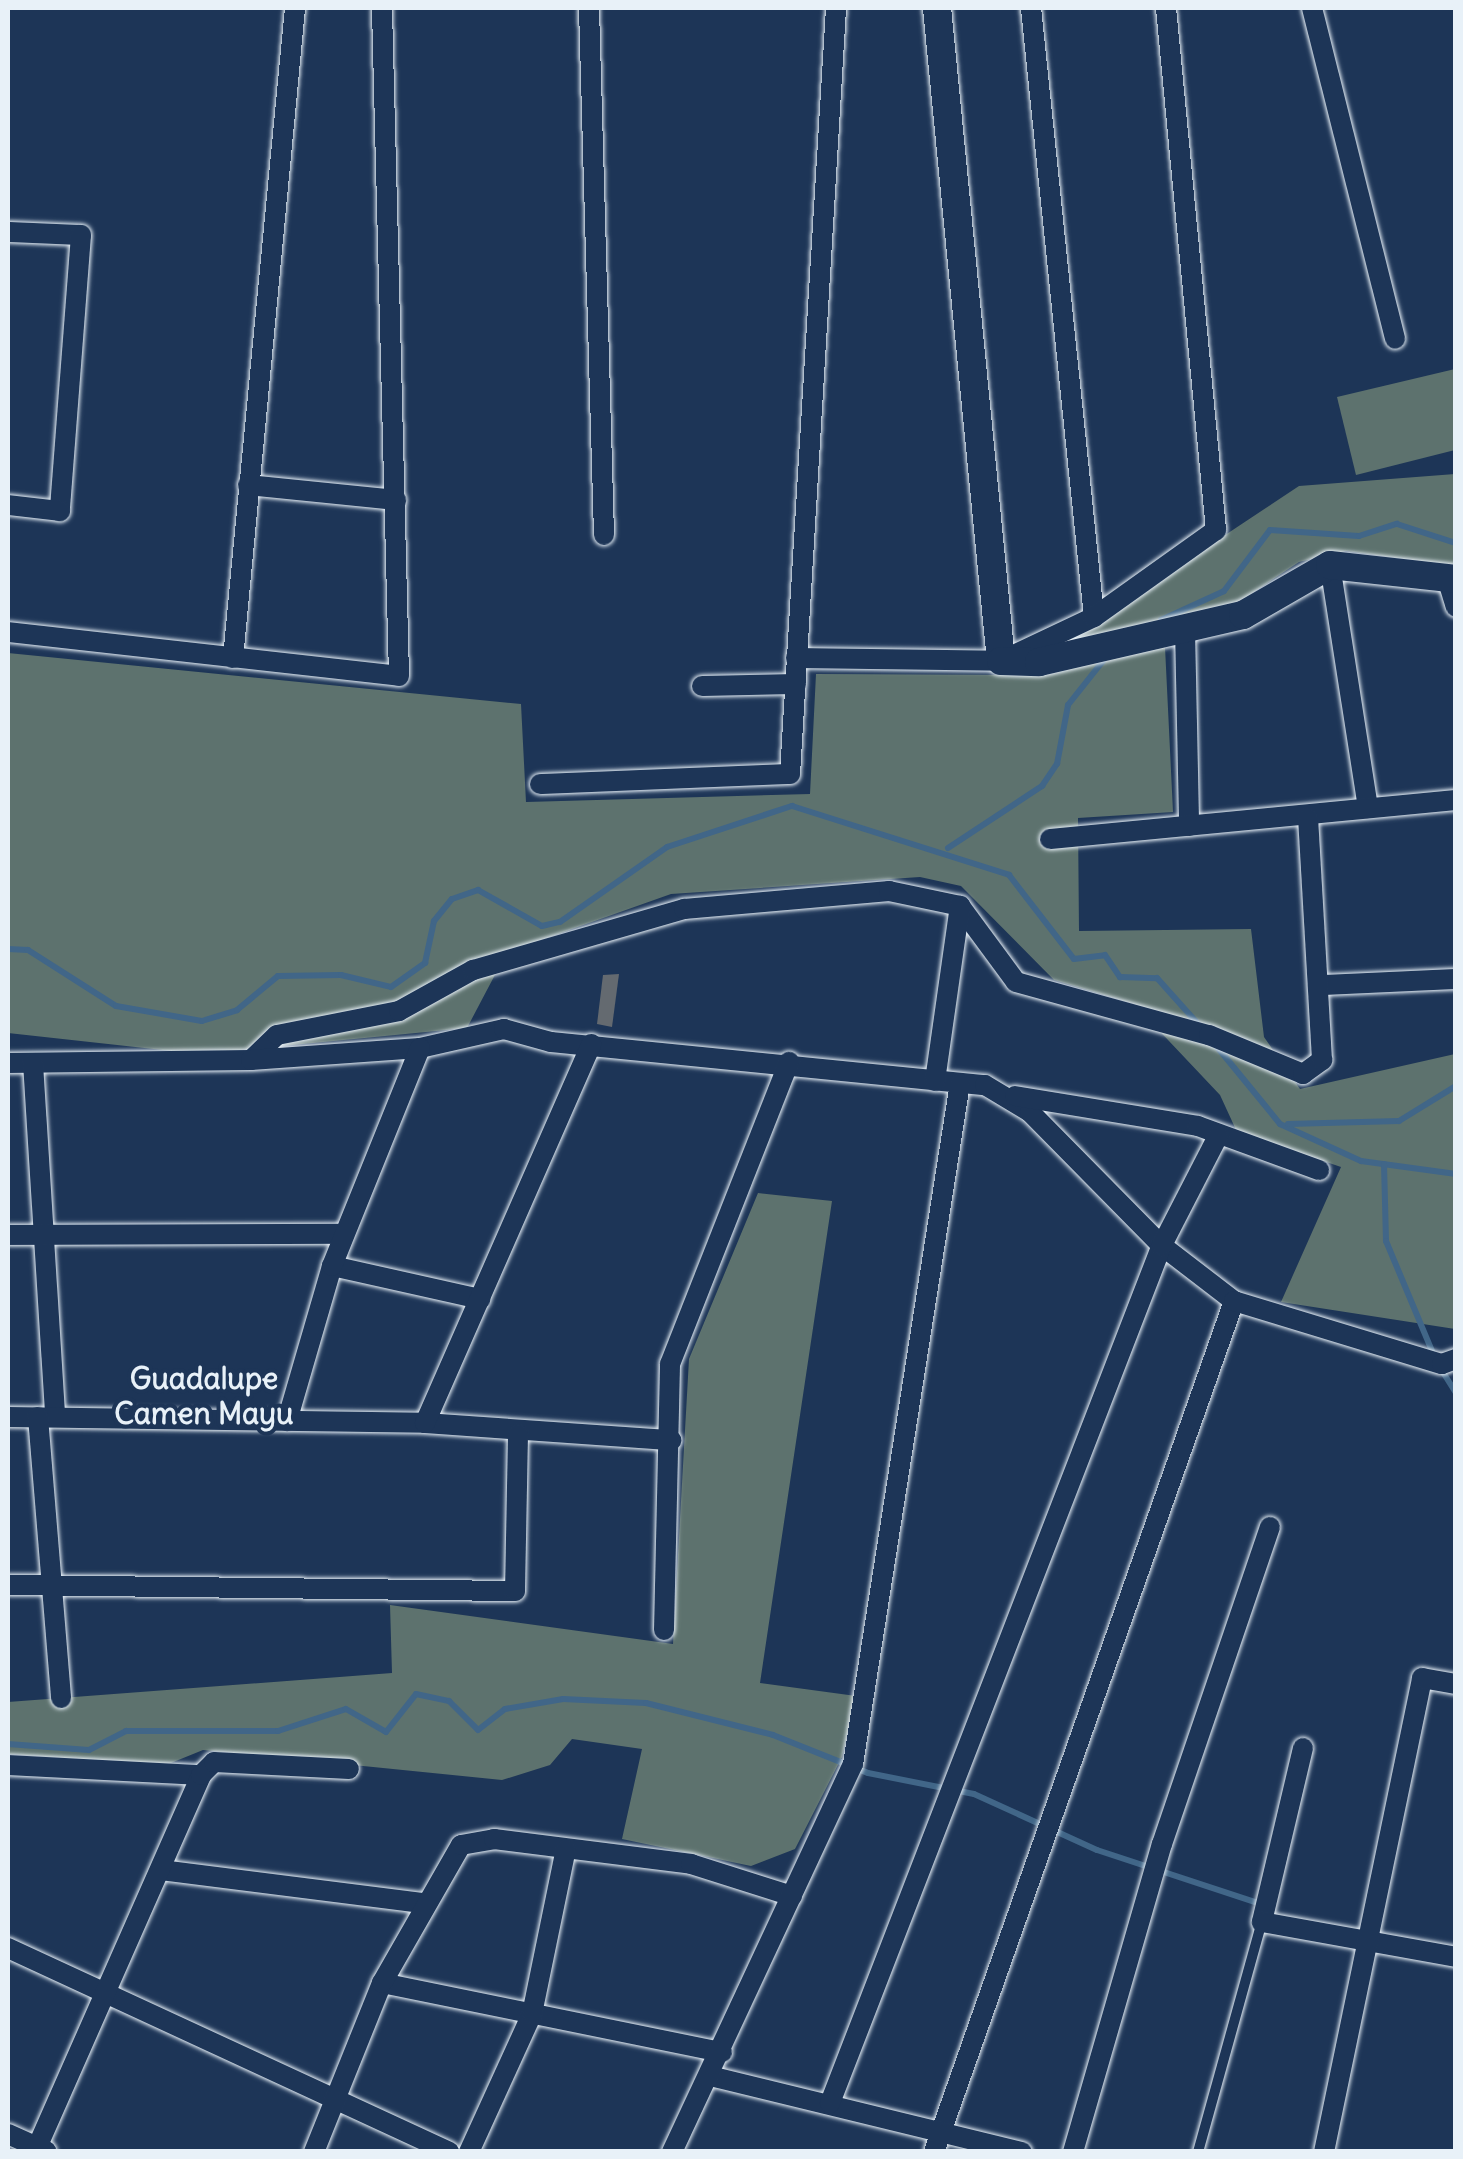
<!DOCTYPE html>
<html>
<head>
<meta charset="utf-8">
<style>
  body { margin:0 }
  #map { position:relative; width:1463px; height:2159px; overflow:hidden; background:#1d3557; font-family:Delius,sans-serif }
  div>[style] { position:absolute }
  .green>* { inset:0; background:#5d726e }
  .stream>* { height:6px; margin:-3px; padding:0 3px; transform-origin:3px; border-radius:3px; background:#416688 }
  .building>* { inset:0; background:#646a70 }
  .roads { filter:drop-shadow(0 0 2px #e8f1f8) drop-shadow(0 0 2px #e8f1f8) }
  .lane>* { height:10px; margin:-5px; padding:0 5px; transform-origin:5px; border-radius:5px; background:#1d3557 }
  .street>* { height:20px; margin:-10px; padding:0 10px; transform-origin:10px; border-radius:10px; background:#1d3557 }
  .secondary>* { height:28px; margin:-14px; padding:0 14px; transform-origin:14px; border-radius:14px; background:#1d3557 }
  span { translate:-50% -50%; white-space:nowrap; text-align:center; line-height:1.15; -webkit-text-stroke:8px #1d3557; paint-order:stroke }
  .neighbourhood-label { font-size:30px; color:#e8f1f8; font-weight:700 }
  .frame { position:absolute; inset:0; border:10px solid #e8f1f8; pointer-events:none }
</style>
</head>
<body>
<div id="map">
  <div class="green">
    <i style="clip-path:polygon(1455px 369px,1455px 450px,1356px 475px,1337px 397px)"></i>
    <i style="clip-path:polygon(1455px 474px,1455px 566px,1346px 551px,1299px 562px,1233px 606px,1058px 646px,1299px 486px)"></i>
    <i style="clip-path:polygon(1165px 647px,1173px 812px,1078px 818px,1079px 931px,1251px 929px,1264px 1037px,1300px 1089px,1455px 1054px,1455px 1329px,1281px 1302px,1341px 1167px,1237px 1132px,1220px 1095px,1134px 1004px,1054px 980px,961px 886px,920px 877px,671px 894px,507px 952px,467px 1028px,199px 1054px,8px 1033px,8px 653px,521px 704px,526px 802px,810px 794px,816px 674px,1039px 675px)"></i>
    <i style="clip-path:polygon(758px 1193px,832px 1201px,760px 1683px,856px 1696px,842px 1757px,795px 1849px,751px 1866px,622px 1839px,642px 1749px,572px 1739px,550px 1765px,502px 1780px,203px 1750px,166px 1765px,8px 1754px,8px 1702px,392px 1673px,390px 1605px,673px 1644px,689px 1359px)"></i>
  </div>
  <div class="stream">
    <i style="left:1161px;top:620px;width:69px;rotate:-24.7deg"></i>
    <i style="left:1224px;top:591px;width:76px;rotate:-53deg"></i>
    <i style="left:1270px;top:530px;width:89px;rotate:3.9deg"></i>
    <i style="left:1359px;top:536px;width:40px;rotate:-18deg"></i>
    <i style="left:1397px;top:524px;width:62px;rotate:17.9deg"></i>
    <i style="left:948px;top:848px;width:113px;rotate:-33.4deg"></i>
    <i style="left:1042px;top:786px;width:27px;rotate:-56deg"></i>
    <i style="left:1057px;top:764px;width:60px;rotate:-79.4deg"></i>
    <i style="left:1068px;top:705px;width:63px;rotate:-51.5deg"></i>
    <i style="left:8px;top:949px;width:20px;rotate:3deg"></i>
    <i style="left:28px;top:950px;width:104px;rotate:32.5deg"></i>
    <i style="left:116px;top:1006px;width:87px;rotate:9.9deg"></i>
    <i style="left:202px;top:1021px;width:37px;rotate:-17deg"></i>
    <i style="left:237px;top:1010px;width:53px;rotate:-39.7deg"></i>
    <i style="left:278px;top:976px;width:63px;rotate:-0.9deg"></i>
    <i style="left:341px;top:975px;width:51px;rotate:13.5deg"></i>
    <i style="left:391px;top:987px;width:42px;rotate:-35.2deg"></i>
    <i style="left:425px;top:963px;width:43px;rotate:-77.9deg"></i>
    <i style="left:434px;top:921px;width:28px;rotate:-51deg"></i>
    <i style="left:452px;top:899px;width:28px;rotate:-19deg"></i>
    <i style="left:478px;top:890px;width:73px;rotate:29.4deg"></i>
    <i style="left:542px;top:926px;width:18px;rotate:-13deg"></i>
    <i style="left:560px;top:922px;width:131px;rotate:-35deg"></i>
    <i style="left:667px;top:847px;width:132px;rotate:-18.2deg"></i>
    <i style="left:792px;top:806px;width:228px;rotate:17.6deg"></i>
    <i style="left:1009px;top:875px;width:106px;rotate:52.3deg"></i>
    <i style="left:1074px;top:959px;width:31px;rotate:-7deg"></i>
    <i style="left:1105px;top:955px;width:27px;rotate:56deg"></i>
    <i style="left:1120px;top:977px;width:37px;rotate:2deg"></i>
    <i style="left:1157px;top:978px;width:63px;rotate:48.2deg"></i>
    <i style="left:1213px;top:1042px;width:106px;rotate:50.7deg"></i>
    <i style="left:1280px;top:1124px;width:89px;rotate:24.6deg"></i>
    <i style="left:1361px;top:1161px;width:96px;rotate:7.8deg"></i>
    <i style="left:1288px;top:1124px;width:111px;rotate:-1.5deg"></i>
    <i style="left:1399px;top:1121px;width:67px;rotate:-31.6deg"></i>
    <i style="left:1384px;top:1164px;width:77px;rotate:88.5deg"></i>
    <i style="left:1386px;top:1241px;width:127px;rotate:67.3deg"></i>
    <i style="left:1441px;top:1369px;width:28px;rotate:58deg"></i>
    <i style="left:8px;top:1744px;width:81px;rotate:4.2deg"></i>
    <i style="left:89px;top:1750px;width:42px;rotate:-27.2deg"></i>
    <i style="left:126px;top:1731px;width:152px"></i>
    <i style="left:278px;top:1731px;width:71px;rotate:-17.9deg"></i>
    <i style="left:346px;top:1709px;width:46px;rotate:29.9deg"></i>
    <i style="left:386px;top:1732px;width:48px;rotate:-51.7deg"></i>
    <i style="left:416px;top:1694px;width:34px;rotate:12deg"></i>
    <i style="left:449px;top:1701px;width:41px;rotate:45deg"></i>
    <i style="left:478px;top:1730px;width:34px;rotate:-38deg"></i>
    <i style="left:505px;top:1709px;width:59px;rotate:-9.8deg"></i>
    <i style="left:563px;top:1699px;width:83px;rotate:2.8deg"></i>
    <i style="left:646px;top:1703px;width:131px;rotate:14.1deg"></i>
    <i style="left:773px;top:1735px;width:102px;rotate:21.8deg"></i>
    <i style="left:868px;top:1773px;width:108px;rotate:11.2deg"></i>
    <i style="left:974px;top:1794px;width:135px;rotate:24.5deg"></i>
    <i style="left:1097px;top:1850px;width:169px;rotate:18.2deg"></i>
  </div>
  <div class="building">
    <i style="clip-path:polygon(619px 974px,612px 1027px,597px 1024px,603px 975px)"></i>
  </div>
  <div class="roads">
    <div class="lane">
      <i style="left:1198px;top:2152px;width:239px;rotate:-74.5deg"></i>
    </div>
    <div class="street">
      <i style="left:589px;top:8px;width:527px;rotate:88.37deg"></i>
      <i style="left:1031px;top:8px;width:612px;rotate:84.09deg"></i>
      <i style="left:1312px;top:8px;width:341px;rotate:75.9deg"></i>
      <i style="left:8px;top:232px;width:73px;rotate:2.4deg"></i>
      <i style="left:81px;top:235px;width:277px;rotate:94.4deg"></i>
      <i style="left:60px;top:511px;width:52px;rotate:-173.4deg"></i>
      <i style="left:248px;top:485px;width:149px;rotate:5.8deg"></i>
      <i style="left:1330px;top:565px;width:246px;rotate:81.1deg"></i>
      <i style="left:1447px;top:578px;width:30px;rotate:73deg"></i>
      <i style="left:1185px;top:629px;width:197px;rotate:88.8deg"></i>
      <i style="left:8px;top:632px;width:393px;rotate:6.4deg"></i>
      <i style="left:399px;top:676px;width:668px;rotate:-91.46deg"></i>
      <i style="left:233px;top:658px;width:653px;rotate:-84.55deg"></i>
      <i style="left:796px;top:658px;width:205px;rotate:0.8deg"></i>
      <i style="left:1001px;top:661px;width:103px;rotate:-25.3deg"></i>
      <i style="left:1094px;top:617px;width:150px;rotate:-35.5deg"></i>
      <i style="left:1216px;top:530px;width:524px;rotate:-95.47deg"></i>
      <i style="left:702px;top:686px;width:94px;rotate:-1.2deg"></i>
      <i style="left:540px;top:784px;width:250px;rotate:-2.3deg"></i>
      <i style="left:790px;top:774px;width:767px;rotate:-86.56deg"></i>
      <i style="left:1050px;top:839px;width:408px;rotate:-5.5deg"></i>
      <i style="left:1323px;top:985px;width:133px;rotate:-2.6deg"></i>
      <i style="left:251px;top:1060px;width:36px;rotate:-44deg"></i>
      <i style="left:277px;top:1035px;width:124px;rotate:-11.1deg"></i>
      <i style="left:399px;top:1011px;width:85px;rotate:-29deg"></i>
      <i style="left:473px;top:970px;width:220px;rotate:-16.1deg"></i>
      <i style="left:684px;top:909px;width:206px;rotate:-5deg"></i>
      <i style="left:889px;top:891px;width:73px;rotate:11.9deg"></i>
      <i style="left:960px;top:906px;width:94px;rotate:53.6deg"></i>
      <i style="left:1016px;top:982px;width:200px;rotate:15.4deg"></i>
      <i style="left:1209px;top:1035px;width:102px;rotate:22.5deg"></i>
      <i style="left:1303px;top:1074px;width:24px;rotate:-36deg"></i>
      <i style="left:1322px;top:1060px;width:242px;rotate:-93.3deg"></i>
      <i style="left:8px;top:1063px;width:243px;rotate:-0.7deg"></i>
      <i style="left:251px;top:1060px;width:169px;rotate:-4.1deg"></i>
      <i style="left:420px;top:1048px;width:86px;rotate:-12.7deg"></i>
      <i style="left:504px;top:1029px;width:49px;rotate:15.5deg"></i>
      <i style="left:551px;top:1042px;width:436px;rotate:5.7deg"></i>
      <i style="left:985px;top:1085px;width:52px;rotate:31deg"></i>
      <i style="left:1030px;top:1112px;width:187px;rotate:45.4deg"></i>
      <i style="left:1161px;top:1245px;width:92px;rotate:37.5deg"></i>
      <i style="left:1234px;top:1301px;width:902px;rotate:109.42deg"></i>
      <i style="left:33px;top:1063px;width:353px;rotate:86.4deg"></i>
      <i style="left:935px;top:1081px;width:177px;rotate:-81.9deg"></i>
      <i style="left:1015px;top:1096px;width:185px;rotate:9.3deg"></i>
      <i style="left:1198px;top:1126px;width:129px;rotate:20deg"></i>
      <i style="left:8px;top:1235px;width:336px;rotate:-0.2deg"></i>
      <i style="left:332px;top:1266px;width:152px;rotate:12.6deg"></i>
      <i style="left:1234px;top:1301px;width:217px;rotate:16.9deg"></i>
      <i style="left:1442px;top:1364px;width:15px;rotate:-20deg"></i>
      <i style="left:8px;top:1417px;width:417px;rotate:0.8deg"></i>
      <i style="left:425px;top:1423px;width:247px;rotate:4deg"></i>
      <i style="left:38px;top:1417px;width:282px;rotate:85.3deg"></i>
      <i style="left:287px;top:1421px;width:161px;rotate:-73.8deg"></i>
      <i style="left:332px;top:1266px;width:235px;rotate:-68deg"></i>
      <i style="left:425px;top:1423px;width:414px;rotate:-66.3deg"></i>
      <i style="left:8px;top:1585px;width:507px;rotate:0.68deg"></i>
      <i style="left:515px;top:1591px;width:157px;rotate:-88.9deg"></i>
      <i style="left:664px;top:1630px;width:266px;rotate:-88.7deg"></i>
      <i style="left:670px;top:1364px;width:325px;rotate:-68.5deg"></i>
      <i style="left:1303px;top:1748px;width:179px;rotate:103.3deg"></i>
      <i style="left:1262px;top:1922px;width:197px;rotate:10.2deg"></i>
      <i style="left:8px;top:1765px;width:193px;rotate:3deg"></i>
      <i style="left:161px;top:1870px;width:263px;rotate:7.2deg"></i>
      <i style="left:8px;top:1948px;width:486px;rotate:24.8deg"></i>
      <i style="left:382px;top:1983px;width:347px;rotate:11.5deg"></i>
      <i style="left:710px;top:2076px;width:321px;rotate:13.7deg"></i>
      <i style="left:830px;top:2103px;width:920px;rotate:-68.85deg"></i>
      <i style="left:1162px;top:1245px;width:123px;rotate:-62.8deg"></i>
      <i style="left:8px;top:2134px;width:42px;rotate:24.1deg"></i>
      <i style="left:35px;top:2152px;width:412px;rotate:-66.2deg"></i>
      <i style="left:201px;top:1775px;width:18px;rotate:-45deg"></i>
      <i style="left:214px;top:1762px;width:135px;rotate:3deg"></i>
      <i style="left:314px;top:2152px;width:182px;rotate:-68.1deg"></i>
      <i style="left:382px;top:1983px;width:159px;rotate:-60.2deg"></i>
      <i style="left:461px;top:1845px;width:34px;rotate:-10deg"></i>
      <i style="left:494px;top:1839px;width:199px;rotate:7.2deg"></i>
      <i style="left:691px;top:1864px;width:106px;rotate:17.6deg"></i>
      <i style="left:469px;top:2152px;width:152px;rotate:-65.5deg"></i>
      <i style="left:532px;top:2014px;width:168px;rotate:-78.4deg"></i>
      <i style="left:672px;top:2152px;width:428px;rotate:-65deg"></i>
      <i style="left:853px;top:1764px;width:689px;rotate:-81.07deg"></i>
      <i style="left:1073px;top:2152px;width:321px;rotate:-73.9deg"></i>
      <i style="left:1162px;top:1844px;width:335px;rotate:-71.2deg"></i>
      <i style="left:1324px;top:2152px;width:484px;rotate:-78.3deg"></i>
      <i style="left:1422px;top:1678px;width:35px;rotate:10deg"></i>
    </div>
    <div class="secondary">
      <i style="left:937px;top:8px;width:656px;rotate:84.4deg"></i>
      <i style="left:1001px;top:661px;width:38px;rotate:2deg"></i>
      <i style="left:1039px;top:662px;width:209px;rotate:-13deg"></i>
      <i style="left:1243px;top:615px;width:100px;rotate:-29.9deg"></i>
      <i style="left:1330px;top:565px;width:127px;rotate:6.3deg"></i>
    </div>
  </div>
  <div class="neighbourhood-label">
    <span style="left:204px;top:1395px">Guadalupe<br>Camen Mayu</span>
  </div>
  <div class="frame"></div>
</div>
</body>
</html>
